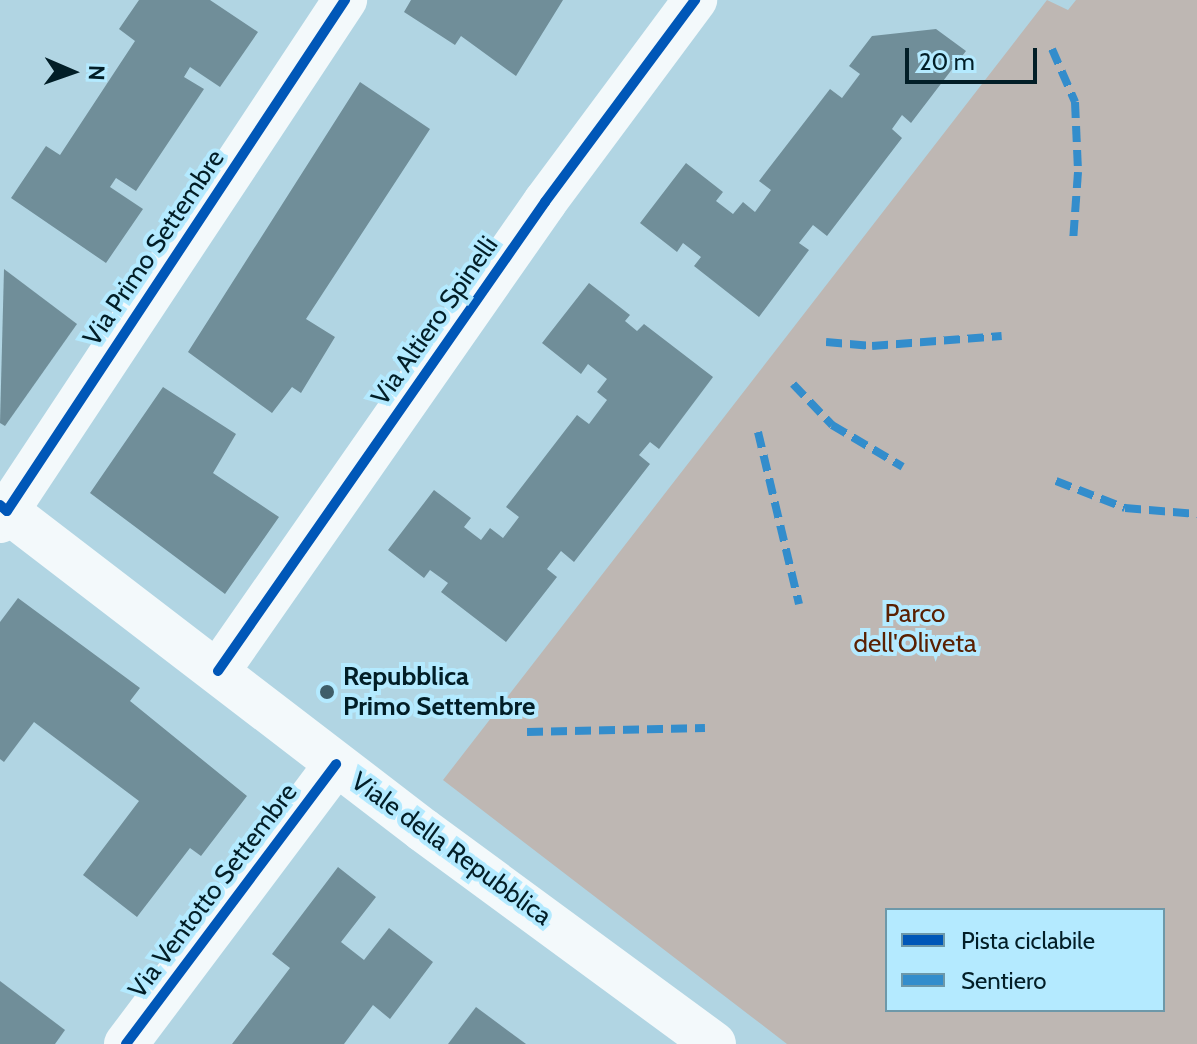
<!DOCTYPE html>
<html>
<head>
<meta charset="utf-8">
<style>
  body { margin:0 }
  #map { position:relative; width:1197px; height:1044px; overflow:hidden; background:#b1d5e3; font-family:Cabin,sans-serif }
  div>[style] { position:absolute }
  .green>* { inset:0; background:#beb7b3 }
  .building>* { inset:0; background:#708e99 }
  .minor>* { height:44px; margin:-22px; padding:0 22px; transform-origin:22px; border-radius:22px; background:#f3f9fb }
  .major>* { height:44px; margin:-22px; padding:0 22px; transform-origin:22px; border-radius:22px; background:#f3f9fb }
  .quiet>* { height:8px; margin-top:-4px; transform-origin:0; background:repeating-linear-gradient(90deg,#338dcc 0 16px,transparent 0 24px) }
  .cycleway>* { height:10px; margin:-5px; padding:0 5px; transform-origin:5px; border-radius:5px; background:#0057b8 }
  .dots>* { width:22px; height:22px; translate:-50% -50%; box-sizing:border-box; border:4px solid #b4eaff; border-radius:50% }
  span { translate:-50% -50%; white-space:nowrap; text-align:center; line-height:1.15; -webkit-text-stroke:8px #b4eaff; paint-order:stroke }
  .street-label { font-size:26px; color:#021e27 }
  .park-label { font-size:26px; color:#5a2002 }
  .poi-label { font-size:26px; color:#021e27; font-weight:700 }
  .left { translate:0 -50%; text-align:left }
  .legend { position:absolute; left:885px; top:908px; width:280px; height:104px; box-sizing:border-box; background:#b4eaff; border:2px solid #6d98a9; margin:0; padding:10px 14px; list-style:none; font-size:24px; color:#021e27 }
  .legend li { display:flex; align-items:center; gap:16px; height:40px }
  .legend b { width:40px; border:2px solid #6d98a9 }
  .north { position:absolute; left:32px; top:32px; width:80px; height:80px; -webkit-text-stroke:6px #b4eaff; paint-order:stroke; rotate:92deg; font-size:22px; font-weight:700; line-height:32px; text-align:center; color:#021e27 }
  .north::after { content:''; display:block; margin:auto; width:28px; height:36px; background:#021e27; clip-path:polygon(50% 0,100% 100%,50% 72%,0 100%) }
  .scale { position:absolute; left:905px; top:48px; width:132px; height:36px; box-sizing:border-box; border:4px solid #021e27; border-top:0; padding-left:10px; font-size:24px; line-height:28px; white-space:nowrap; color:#021e27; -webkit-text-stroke:6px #b4eaff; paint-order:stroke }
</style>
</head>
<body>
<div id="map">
  <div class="green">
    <i style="clip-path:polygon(evenodd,1047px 0,1068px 10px,1076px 0,1197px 0,1197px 1044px,787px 1044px,443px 780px,1047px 0,1163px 910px,1163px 1010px,887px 1010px,887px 910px,1163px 910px)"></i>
  </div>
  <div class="building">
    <i style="clip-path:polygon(139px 0,210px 0,258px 32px,220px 87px,190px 67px,184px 77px,204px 89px,136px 191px,116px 178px,110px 187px,143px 209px,106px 263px,11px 198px,46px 146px,60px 155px,135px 41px,119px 29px)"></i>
    <i style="clip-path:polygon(411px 0,563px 0,516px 76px,461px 36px,455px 45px,404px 12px)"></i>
    <i style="clip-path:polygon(936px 29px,966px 51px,911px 123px,902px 115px,892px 129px,902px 138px,827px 236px,813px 225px,799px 243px,809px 250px,759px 317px,694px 266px,701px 257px,683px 243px,677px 252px,640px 223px,686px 163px,723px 192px,716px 201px,733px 214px,743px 202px,755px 212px,771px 190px,759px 181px,830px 89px,842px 98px,860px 74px,849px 66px,872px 36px)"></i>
    <i style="clip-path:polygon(360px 82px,430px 129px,306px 319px,335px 337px,301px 393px,292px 387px,272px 413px,188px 352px)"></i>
    <i style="clip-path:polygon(4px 269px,77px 324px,5px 426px,0 423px)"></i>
    <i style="clip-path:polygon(589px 283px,630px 315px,625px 321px,637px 331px,644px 324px,713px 377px,659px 449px,650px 442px,639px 455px,650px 464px,574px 562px,561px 551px,547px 569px,557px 577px,506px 642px,441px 592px,448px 583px,430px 570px,424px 578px,388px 550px,434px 490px,471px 518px,464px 527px,481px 540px,490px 528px,503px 538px,519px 517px,506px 507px,577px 415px,589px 424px,607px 400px,597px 392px,607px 379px,588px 364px,581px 374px,542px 343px)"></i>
    <i style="clip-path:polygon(163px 387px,236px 434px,213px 473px,279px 517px,225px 594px,90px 493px)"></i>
    <i style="clip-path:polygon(18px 598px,140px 688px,130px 701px,247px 796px,201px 856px,190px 848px,137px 917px,83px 875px,139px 801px,34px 722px,4px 762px,0 759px,0 622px)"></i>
    <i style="clip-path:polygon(338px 867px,376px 897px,341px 942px,364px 960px,389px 928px,433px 962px,390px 1019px,373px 1005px,344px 1044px,232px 1044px,290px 968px,272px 954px)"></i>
    <i style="clip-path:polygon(0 981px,65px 1030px,55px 1044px,0 1044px)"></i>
    <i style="clip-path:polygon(476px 1007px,526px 1044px,448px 1044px)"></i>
  </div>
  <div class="minor">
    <i style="left:0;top:505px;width:9px;rotate:41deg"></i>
    <i style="left:7px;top:511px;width:613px;rotate:-56.52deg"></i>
    <i style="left:218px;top:671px;width:572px;rotate:-55.11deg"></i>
    <i style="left:545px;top:202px;width:252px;rotate:-53.4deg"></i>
    <i style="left:126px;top:1044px;width:350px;rotate:-53.1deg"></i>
  </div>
  <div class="major">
    <i style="left:0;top:521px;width:12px;rotate:-55deg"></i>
    <i style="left:7px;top:511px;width:524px;rotate:37.48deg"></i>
    <i style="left:423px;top:830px;width:361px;rotate:36.3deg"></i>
  </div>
  <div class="quiet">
    <i style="left:1052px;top:49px;width:58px;rotate:66.5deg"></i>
    <i style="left:1075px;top:102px;width:70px;rotate:87.5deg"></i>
    <i style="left:1078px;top:172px;width:70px;rotate:94.1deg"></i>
    <i style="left:826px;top:342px;width:46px;rotate:5deg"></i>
    <i style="left:872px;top:346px;width:130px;rotate:-4.4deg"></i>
    <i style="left:793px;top:384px;width:57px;rotate:46.4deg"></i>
    <i style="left:832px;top:425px;width:82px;rotate:30.6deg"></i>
    <i style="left:758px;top:432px;width:177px;rotate:76.6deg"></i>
    <i style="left:1056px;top:481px;width:74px;rotate:21.4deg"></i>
    <i style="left:1125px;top:508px;width:72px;rotate:4.8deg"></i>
    <i style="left:527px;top:732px;width:178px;rotate:-1.3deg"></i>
  </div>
  <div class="cycleway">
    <i style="left:0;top:505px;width:9px;rotate:41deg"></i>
    <i style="left:7px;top:511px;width:613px;rotate:-56.52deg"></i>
    <i style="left:218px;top:671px;width:572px;rotate:-55.11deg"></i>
    <i style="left:545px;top:202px;width:252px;rotate:-53.4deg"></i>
    <i style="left:126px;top:1044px;width:350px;rotate:-53.1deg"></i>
  </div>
  <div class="dots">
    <i style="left:327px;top:692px;background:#3f5e69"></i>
  </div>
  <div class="street-label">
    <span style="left:154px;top:248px;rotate:-56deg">Via Primo Settembre</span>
    <span style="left:435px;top:321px;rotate:-55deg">Via Altiero Spinelli</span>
    <span style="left:451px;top:849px;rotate:36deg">Viale della Repubblica</span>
    <span style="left:213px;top:891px;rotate:-53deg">Via Ventotto Settembre</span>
  </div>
  <div class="park-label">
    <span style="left:915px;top:629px">Parco<br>dell'Oliveta</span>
  </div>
  <div class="poi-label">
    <span class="left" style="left:343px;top:692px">Repubblica<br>Primo Settembre</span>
  </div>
  <ul class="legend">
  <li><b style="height:10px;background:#0057b8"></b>Pista ciclabile</li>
  <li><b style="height:10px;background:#338dcc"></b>Sentiero</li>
  </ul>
  <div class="north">N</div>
  <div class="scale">20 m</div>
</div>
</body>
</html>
